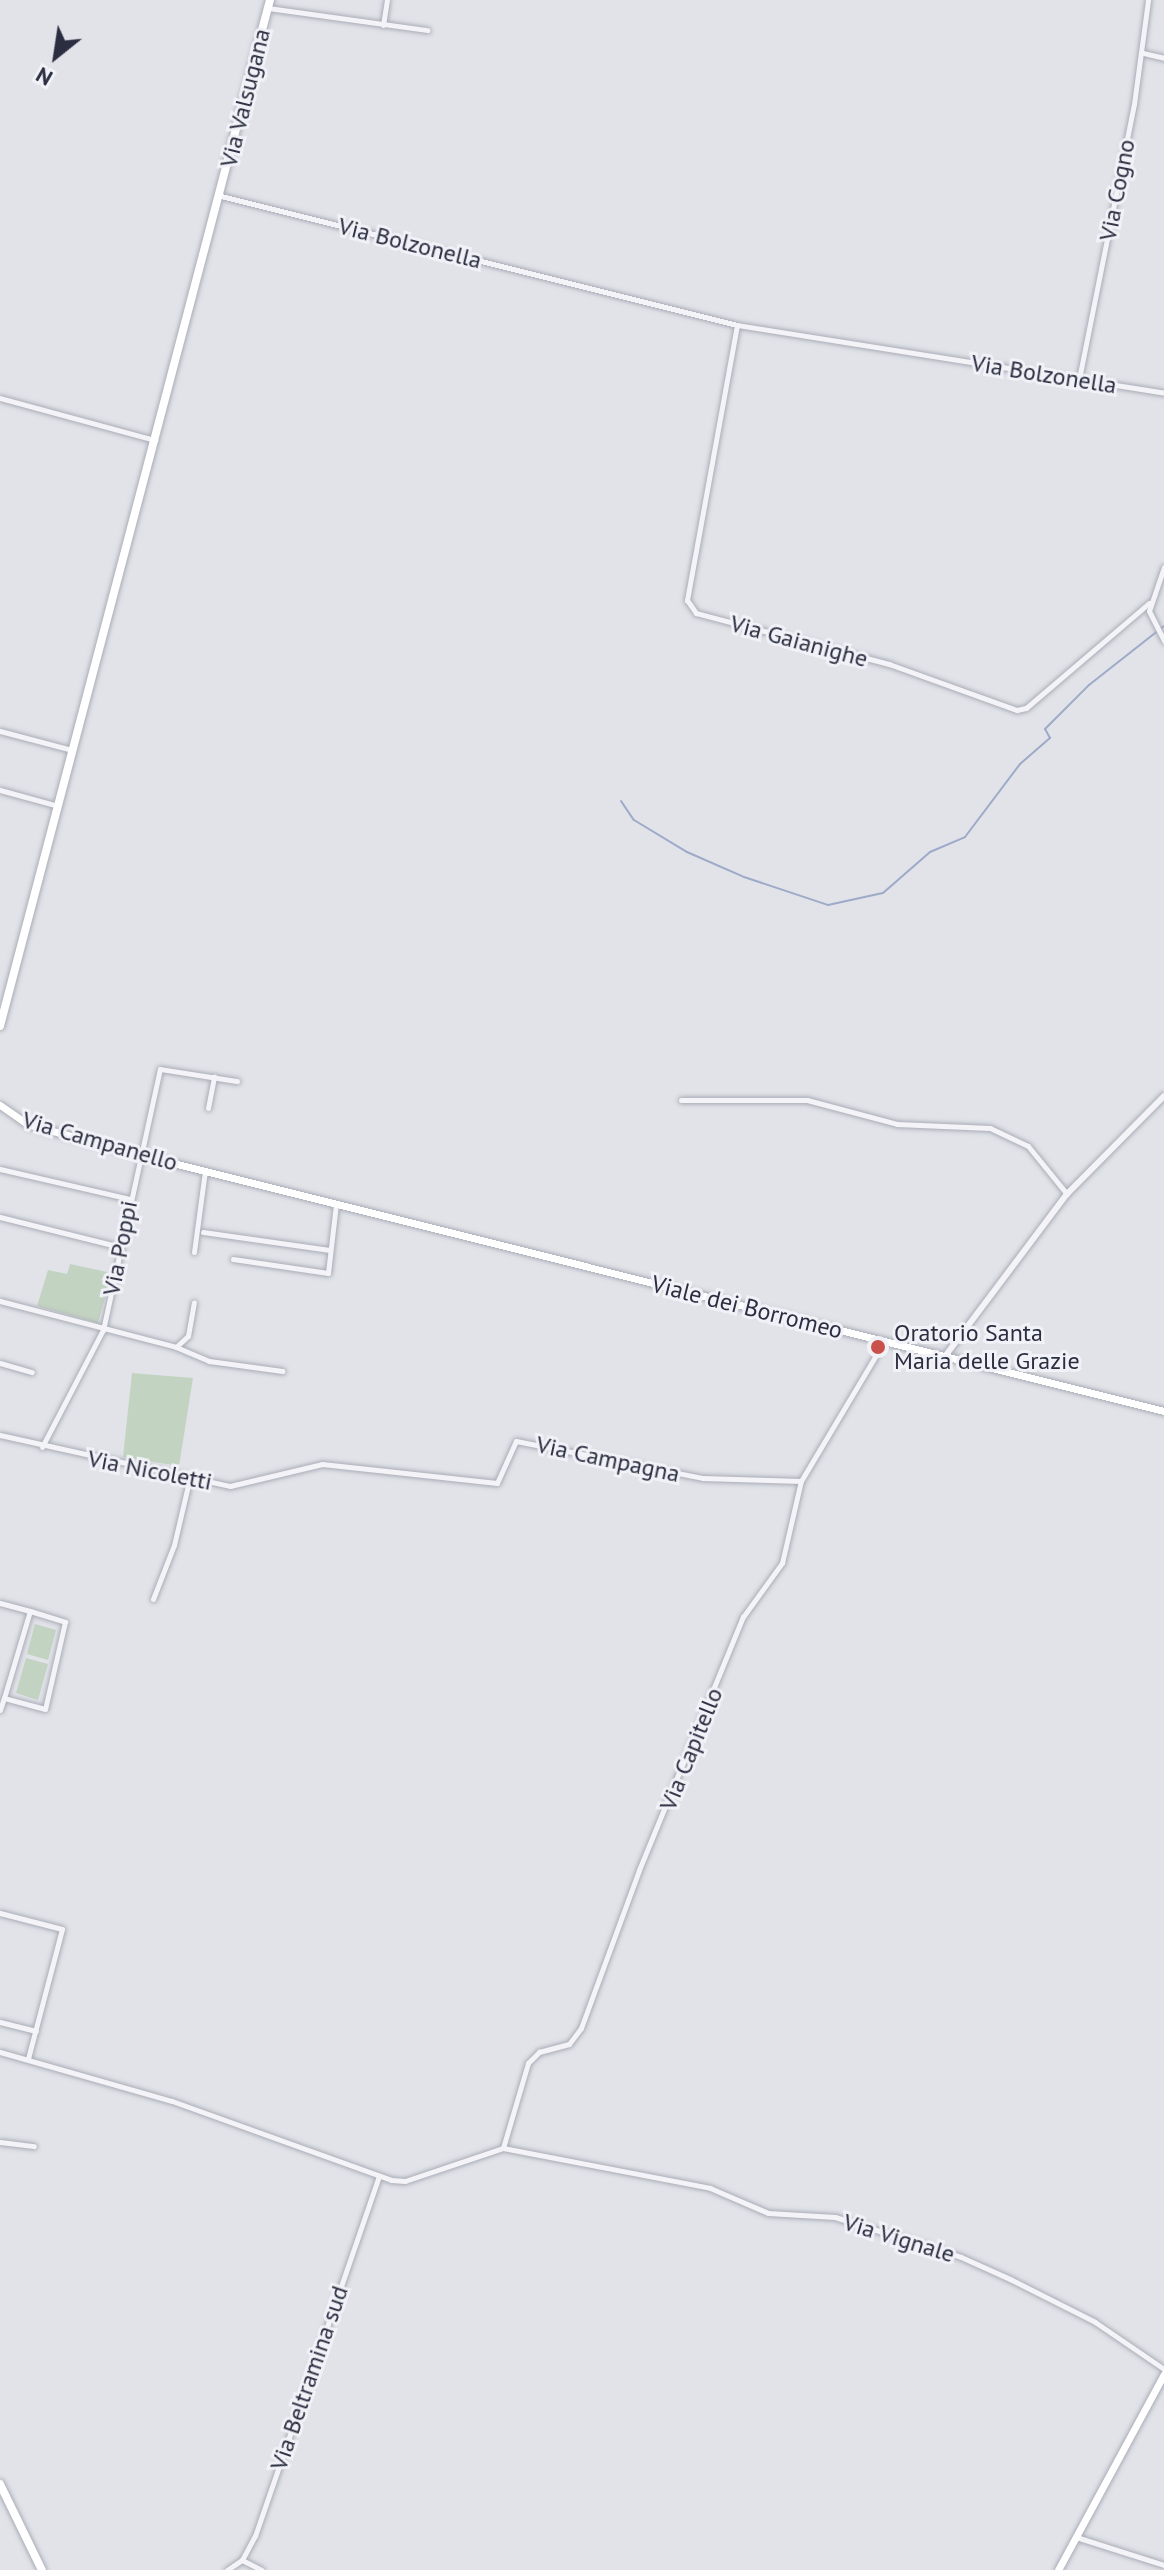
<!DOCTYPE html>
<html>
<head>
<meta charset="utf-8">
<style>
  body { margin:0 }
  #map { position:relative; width:1164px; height:2570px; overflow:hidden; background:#e1e3e9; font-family:"PT Sans",sans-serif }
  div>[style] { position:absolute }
  .green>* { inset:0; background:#c3d3c2 }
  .stream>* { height:2px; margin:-1px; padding:0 1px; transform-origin:1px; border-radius:1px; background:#9daac8 }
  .roads { filter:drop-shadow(0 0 2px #aaadb6) drop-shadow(0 0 2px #aaadb6) }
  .minor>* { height:5px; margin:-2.5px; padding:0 2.5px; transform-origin:2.5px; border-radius:2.5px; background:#f4f4f8 }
  .tertiary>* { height:6px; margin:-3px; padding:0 3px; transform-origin:3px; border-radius:3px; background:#f4f4f8 }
  .secondary>* { height:7px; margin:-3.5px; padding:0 3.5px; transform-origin:3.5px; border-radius:3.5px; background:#fff }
  .primary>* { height:8px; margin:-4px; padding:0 4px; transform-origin:4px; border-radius:4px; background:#fff }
  .dots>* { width:22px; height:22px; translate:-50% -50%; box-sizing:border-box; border:4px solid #f1f2f7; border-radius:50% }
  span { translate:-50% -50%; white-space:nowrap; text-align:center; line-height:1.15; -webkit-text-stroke:6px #f1f2f7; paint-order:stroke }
  .street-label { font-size:24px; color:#2a2e40 }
  .poi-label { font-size:24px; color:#2a2e40 }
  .left { translate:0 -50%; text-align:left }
  .north { position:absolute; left:16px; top:16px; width:80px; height:80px; -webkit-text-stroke:6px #f1f2f7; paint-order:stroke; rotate:210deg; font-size:22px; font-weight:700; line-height:32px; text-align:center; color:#2a2e40 }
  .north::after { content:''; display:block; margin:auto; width:28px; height:36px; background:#2a2e40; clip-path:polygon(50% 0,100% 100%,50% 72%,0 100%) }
</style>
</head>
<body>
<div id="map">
  <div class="green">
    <i style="clip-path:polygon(70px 1264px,107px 1272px,101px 1280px,109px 1283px,98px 1323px,37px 1306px,48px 1270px,67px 1274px)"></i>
    <i style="clip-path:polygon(132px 1373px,193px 1378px,179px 1466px,123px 1457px)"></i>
    <i style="clip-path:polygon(35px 1624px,56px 1630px,48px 1660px,27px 1654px)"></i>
    <i style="clip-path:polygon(26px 1658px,48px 1664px,38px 1700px,16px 1693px)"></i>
  </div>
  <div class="stream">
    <i style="left:621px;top:801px;width:23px;rotate:56deg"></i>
    <i style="left:634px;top:820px;width:62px;rotate:31.1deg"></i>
    <i style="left:687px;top:852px;width:62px;rotate:23.7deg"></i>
    <i style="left:744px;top:877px;width:89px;rotate:18.4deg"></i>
    <i style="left:828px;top:905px;width:56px;rotate:-12.3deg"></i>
    <i style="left:883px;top:893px;width:62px;rotate:-41.1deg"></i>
    <i style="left:930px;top:852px;width:38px;rotate:-23deg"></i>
    <i style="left:965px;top:837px;width:91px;rotate:-53deg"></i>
    <i style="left:1020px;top:764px;width:40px;rotate:-41deg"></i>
    <i style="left:1050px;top:738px;width:10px;rotate:-119deg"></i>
    <i style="left:1045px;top:729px;width:62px;rotate:-45deg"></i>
    <i style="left:1089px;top:685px;width:95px;rotate:-38.2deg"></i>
  </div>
  <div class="roads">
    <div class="minor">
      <i style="left:268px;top:8px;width:161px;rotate:7.9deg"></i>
      <i style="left:383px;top:25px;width:25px;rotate:-81deg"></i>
      <i style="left:1143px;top:53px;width:22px;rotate:13deg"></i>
      <i style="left:221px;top:196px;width:532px;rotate:14.04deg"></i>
      <i style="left:737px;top:325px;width:432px;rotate:9deg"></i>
      <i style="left:737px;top:325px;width:280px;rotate:100.3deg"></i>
      <i style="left:687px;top:600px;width:16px;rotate:55deg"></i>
      <i style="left:696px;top:613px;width:200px;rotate:14.8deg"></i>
      <i style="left:889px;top:664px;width:136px;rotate:19.8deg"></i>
      <i style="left:1017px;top:710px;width:9px;rotate:-13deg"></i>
      <i style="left:1026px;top:708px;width:162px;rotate:-40.5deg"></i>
      <i style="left:1079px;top:379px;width:280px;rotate:-78.7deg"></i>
      <i style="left:1134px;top:104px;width:105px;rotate:-82.3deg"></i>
      <i style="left:0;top:398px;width:161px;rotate:15.2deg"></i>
      <i style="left:1164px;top:567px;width:46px;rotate:108.8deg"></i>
      <i style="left:1149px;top:611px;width:34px;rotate:63deg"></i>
      <i style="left:0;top:731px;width:74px;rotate:14.8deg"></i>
      <i style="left:0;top:790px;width:60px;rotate:15.4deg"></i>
      <i style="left:681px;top:1100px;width:126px"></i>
      <i style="left:807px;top:1100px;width:93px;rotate:14.9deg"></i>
      <i style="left:897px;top:1124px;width:93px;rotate:2.5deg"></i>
      <i style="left:990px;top:1128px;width:42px;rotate:25.3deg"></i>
      <i style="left:1028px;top:1146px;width:62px;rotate:50.9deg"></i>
      <i style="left:208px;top:1108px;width:32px;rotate:-79deg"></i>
      <i style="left:0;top:1169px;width:133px;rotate:13deg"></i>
      <i style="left:0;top:1217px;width:124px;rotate:14deg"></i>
      <i style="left:203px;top:1232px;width:128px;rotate:8.1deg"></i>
      <i style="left:194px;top:1252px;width:82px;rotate:-82.3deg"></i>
      <i style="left:233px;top:1259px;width:96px;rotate:8.4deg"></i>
      <i style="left:328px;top:1273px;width:69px;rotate:-83.4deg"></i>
      <i style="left:0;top:1301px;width:182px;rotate:14.6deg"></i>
      <i style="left:176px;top:1347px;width:16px;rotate:-43deg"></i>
      <i style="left:188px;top:1336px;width:34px;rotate:-80deg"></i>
      <i style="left:176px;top:1347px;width:36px;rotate:23deg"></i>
      <i style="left:209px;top:1361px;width:74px;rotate:7.8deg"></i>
      <i style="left:0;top:1363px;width:33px;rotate:16deg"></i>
      <i style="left:0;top:1435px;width:236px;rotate:12.5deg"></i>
      <i style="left:230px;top:1486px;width:95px;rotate:-13.4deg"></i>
      <i style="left:322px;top:1464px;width:176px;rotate:6.2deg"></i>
      <i style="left:497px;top:1483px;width:46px;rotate:-65.7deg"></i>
      <i style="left:516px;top:1441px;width:191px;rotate:11.2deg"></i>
      <i style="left:703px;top:1478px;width:98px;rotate:1.8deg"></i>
      <i style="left:42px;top:1447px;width:132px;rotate:-62.5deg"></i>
      <i style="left:103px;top:1330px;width:267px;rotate:-77.7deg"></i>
      <i style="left:160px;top:1069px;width:78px;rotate:8.9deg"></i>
      <i style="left:153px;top:1599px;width:58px;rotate:-68.7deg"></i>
      <i style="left:174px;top:1545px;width:70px;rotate:-76.8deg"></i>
      <i style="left:0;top:1603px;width:31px;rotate:15deg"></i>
      <i style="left:30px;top:1611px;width:37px;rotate:17deg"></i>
      <i style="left:65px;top:1622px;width:89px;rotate:102.9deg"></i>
      <i style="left:45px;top:1709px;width:42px;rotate:-165deg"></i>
      <i style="left:4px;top:1698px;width:91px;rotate:-73.4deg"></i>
      <i style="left:0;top:1710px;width:13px;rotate:-72deg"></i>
      <i style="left:0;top:1913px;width:64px;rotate:14.5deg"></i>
      <i style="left:62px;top:1929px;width:134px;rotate:104.7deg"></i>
      <i style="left:0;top:2022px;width:37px;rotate:14deg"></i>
      <i style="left:0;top:2052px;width:179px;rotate:15.9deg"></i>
      <i style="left:172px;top:2101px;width:233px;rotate:19.8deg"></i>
      <i style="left:391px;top:2180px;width:14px;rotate:4deg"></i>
      <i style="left:405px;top:2181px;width:103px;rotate:-18.6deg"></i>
      <i style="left:503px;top:2148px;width:211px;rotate:10.9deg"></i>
      <i style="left:710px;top:2188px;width:63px;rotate:23.3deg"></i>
      <i style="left:768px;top:2213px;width:67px;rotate:3.4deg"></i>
      <i style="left:835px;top:2217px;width:132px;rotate:17.6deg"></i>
      <i style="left:961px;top:2257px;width:54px;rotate:24.2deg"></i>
      <i style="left:1010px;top:2279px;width:95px;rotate:26.8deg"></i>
      <i style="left:1095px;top:2322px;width:83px;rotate:34.3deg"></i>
      <i style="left:0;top:2142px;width:34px;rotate:7deg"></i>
      <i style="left:503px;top:2148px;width:89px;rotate:-73.6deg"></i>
      <i style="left:528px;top:2063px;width:16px;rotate:-45deg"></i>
      <i style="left:539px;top:2052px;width:31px;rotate:-15deg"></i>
      <i style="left:569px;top:2044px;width:20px;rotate:-53deg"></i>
      <i style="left:581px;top:2028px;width:168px;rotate:-69.8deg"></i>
      <i style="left:639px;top:1870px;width:274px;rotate:-67.7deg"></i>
      <i style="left:743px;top:1617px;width:67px;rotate:-54.2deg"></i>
      <i style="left:782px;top:1563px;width:84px;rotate:-77deg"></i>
      <i style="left:801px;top:1481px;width:164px;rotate:-59.2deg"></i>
      <i style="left:1076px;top:2537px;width:92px;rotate:17.7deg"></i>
      <i style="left:242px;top:2560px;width:22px;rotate:27deg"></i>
      <i style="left:227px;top:2570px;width:18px;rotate:-34deg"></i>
      <i style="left:242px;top:2560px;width:27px;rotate:-62deg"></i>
      <i style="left:255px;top:2536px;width:381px;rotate:-71deg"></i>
    </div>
    <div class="tertiary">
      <i style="left:946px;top:1355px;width:201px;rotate:-53.1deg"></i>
      <i style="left:1067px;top:1194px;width:138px;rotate:-45.3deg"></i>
    </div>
    <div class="secondary">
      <i style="left:0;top:1105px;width:33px;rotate:35deg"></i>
      <i style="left:27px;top:1124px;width:118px;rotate:15.2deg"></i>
      <i style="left:141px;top:1155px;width:1055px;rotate:14.05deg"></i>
      <i style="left:1058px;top:2570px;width:223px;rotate:-61.6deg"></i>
    </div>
    <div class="primary">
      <i style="left:0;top:1026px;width:1061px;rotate:-75.26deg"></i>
      <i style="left:0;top:2484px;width:96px;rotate:64deg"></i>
    </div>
  </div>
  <div class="dots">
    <i style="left:878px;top:1347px;background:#c9504b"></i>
  </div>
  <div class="street-label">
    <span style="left:245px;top:98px;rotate:-76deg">Via Valsugana</span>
    <span style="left:1117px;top:190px;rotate:-79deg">Via Cogno</span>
    <span style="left:410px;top:243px;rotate:14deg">Via Bolzonella</span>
    <span style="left:1044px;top:374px;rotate:9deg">Via Bolzonella</span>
    <span style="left:799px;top:641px;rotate:15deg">Via Gaianighe</span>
    <span style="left:100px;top:1141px;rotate:16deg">Via Campanello</span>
    <span style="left:120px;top:1248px;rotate:-79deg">Via Poppi</span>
    <span style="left:747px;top:1307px;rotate:14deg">Viale dei Borromeo</span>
    <span style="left:608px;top:1459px;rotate:12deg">Via Campagna</span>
    <span style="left:150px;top:1470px;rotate:11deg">Via Nicoletti</span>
    <span style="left:691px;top:1749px;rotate:-68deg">Via Capitello</span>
    <span style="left:899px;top:2238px;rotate:17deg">Via Vignale</span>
    <span style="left:309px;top:2378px;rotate:-71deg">Via Beltramina sud</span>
  </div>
  <div class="poi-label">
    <span class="left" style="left:894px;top:1347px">Oratorio Santa<br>Maria delle Grazie</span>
  </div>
  <div class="north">N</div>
</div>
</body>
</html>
